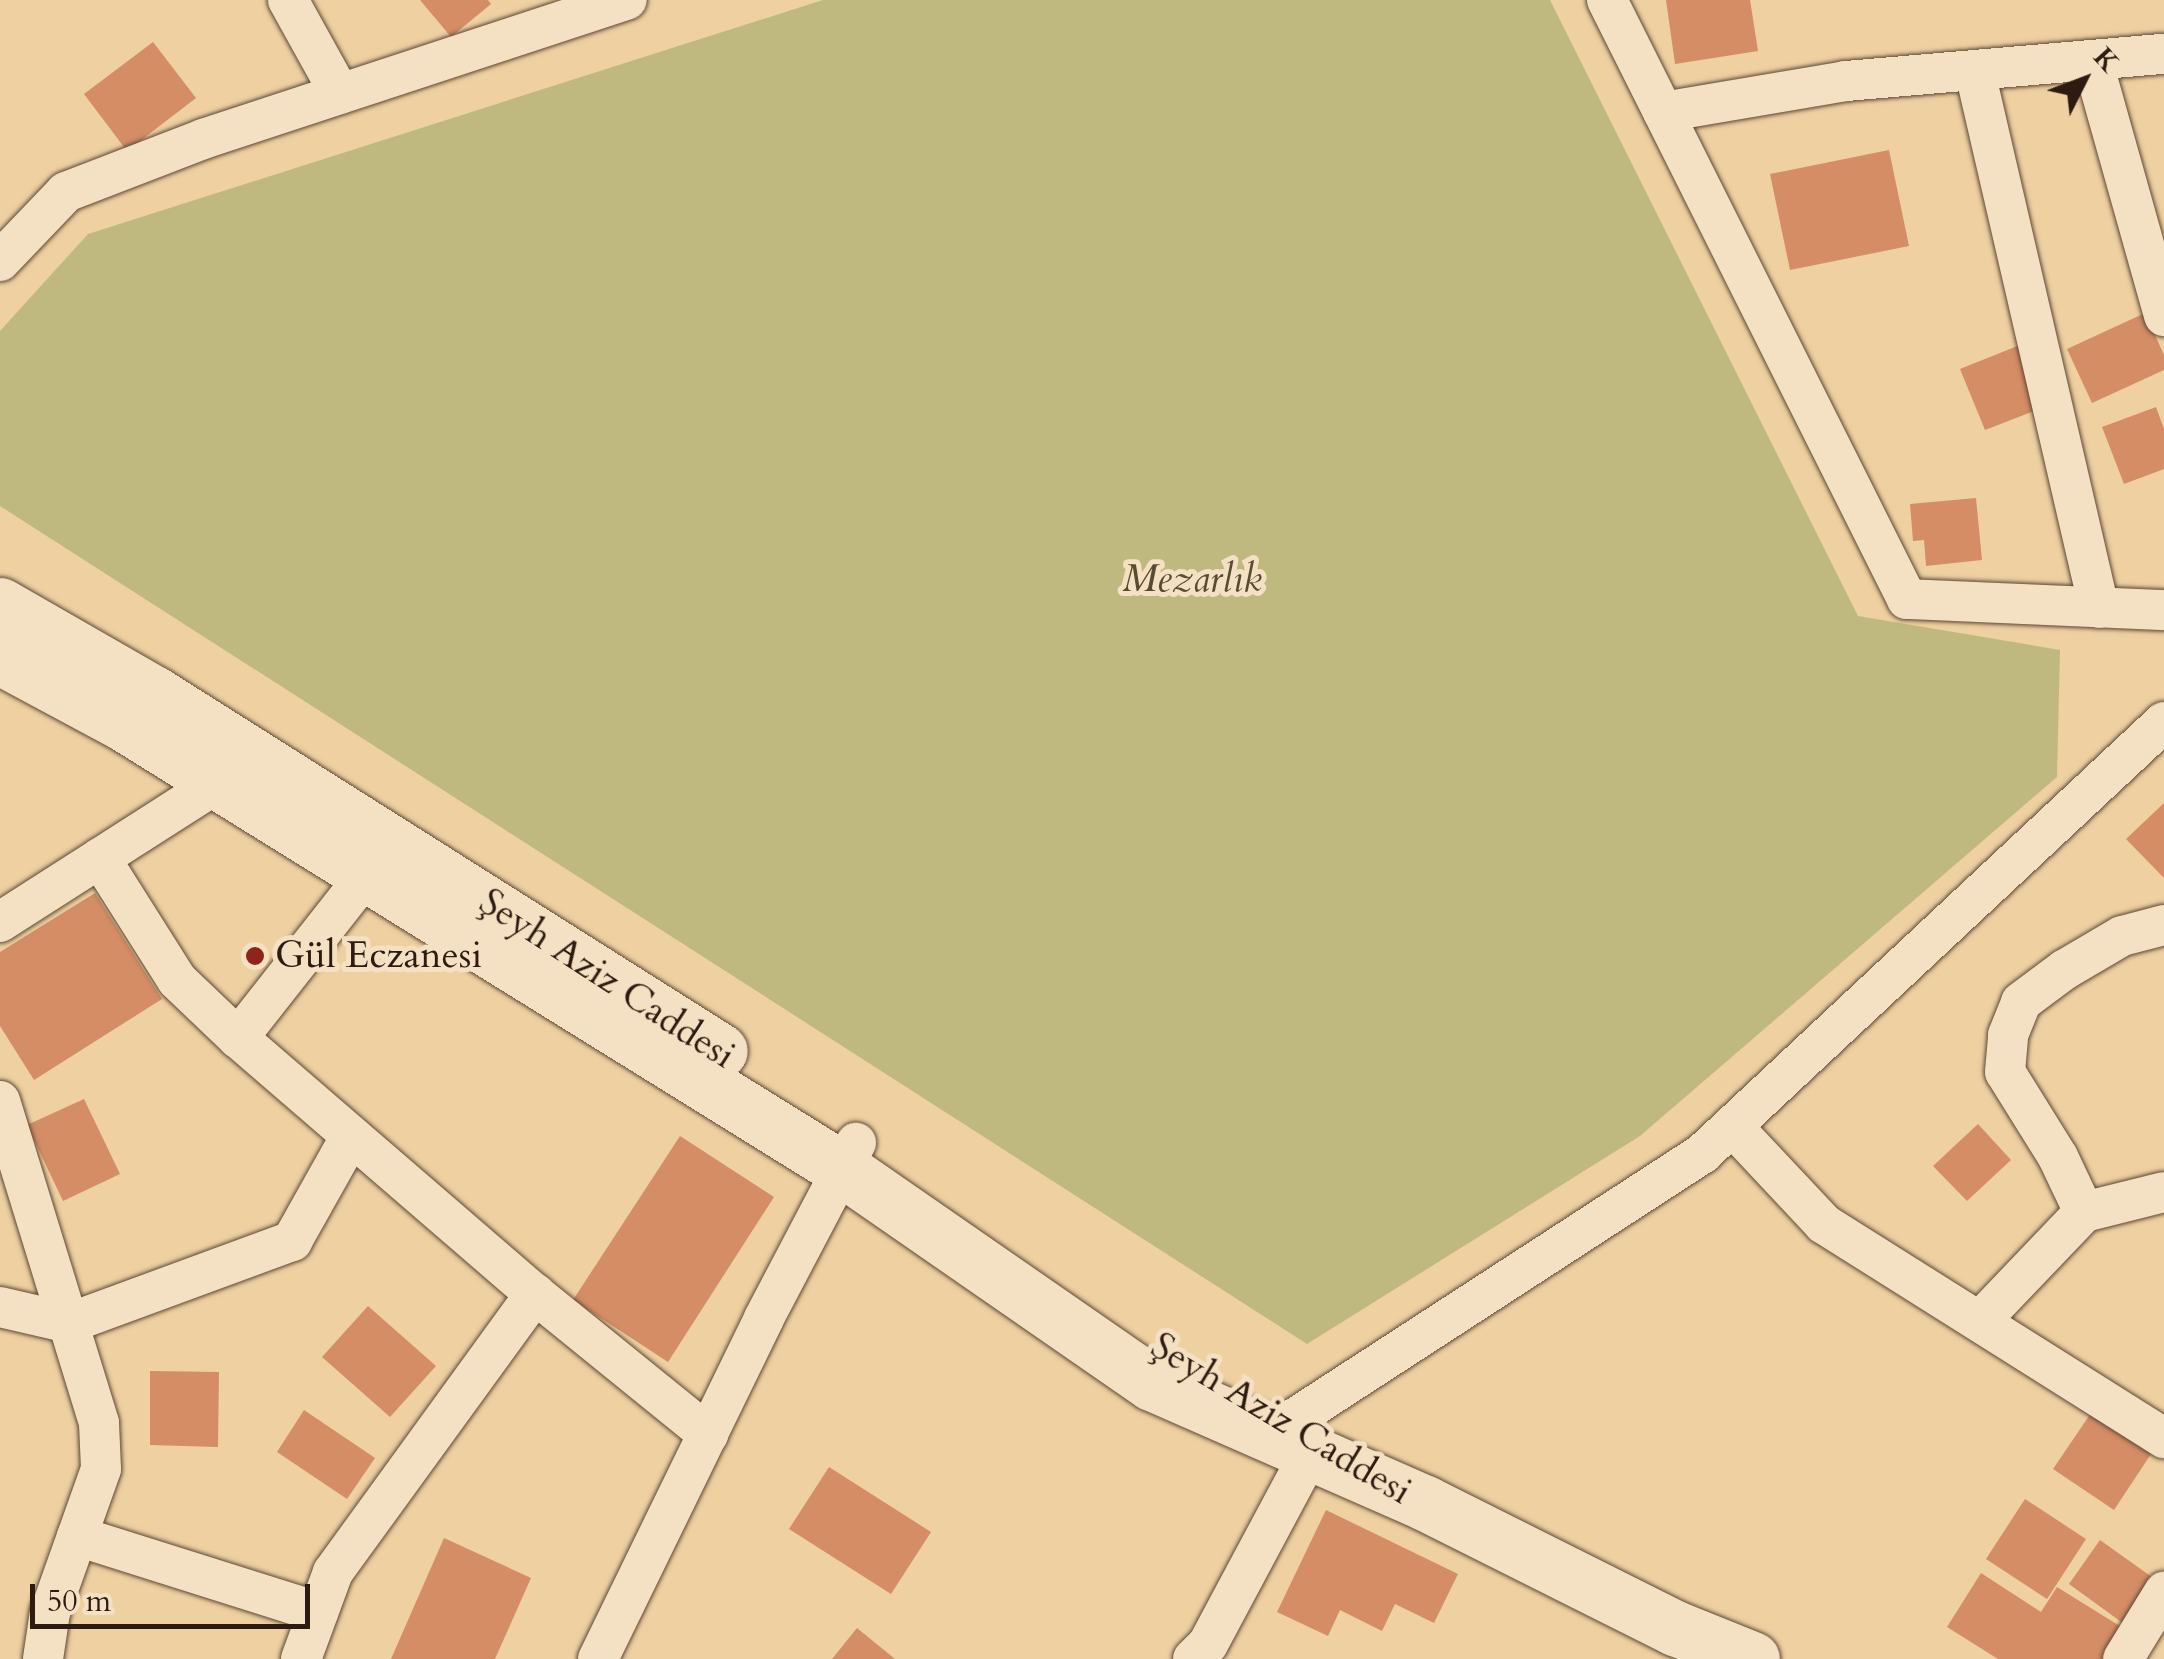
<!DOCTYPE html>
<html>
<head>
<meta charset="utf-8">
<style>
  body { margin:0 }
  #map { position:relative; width:2164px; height:1659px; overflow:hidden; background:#eed0a1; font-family:Cardo,serif }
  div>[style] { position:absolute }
  .green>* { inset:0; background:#c0b97f }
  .building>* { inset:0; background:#d48d65 }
  .roads { filter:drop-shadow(0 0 2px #5d4835) drop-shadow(0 0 2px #5d4835) }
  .minor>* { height:40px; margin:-20px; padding:0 20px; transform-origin:20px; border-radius:20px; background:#f4e0c2 }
  .secondary>* { height:55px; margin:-27.5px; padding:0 27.5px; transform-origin:27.5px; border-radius:27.5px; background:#f4e0c2 }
  .dots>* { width:28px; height:28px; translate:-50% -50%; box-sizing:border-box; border:5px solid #f4e0c2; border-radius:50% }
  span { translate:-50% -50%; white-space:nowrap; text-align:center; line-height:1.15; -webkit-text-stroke:10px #f4e0c2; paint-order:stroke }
  .park-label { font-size:38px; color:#594a32; font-style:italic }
  .poi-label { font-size:38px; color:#2d1b11 }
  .left { translate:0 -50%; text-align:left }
  .street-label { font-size:38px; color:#2d1b11 }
  .north { position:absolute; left:2034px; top:30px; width:100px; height:100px; -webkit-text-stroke:8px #f4e0c2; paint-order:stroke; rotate:48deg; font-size:28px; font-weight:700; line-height:40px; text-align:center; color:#2d1b11 }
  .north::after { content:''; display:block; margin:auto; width:35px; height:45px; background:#2d1b11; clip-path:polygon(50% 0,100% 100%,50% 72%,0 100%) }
  .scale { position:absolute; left:30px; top:1584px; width:280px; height:45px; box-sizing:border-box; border:5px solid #2d1b11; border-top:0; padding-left:12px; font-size:30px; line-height:35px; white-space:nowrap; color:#2d1b11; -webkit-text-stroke:8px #f4e0c2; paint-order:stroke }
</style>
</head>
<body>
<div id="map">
  <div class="green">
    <i style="clip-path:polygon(823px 0,1550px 0,1858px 616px,2060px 650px,2057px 777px,1640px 1136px,1307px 1344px,0 506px,0 331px,88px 234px)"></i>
  </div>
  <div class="building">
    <i style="clip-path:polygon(420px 0,488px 0,491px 4px,451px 37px)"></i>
    <i style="clip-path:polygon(1666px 0,1750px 0,1758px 51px,1675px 64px)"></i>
    <i style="clip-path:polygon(153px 42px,196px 98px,127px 151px,84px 94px)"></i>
    <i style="clip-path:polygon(1889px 150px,1909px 246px,1790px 270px,1770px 174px)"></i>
    <i style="clip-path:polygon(2145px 313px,2164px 355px,2164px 370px,2092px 403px,2067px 349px)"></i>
    <i style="clip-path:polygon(2020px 345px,2044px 407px,1985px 430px,1960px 369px)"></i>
    <i style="clip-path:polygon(2156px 407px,2164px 429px,2164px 469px,2124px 484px,2102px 427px)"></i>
    <i style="clip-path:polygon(1976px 498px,1982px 560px,1926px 566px,1924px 540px,1913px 541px,1910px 504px)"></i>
    <i style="clip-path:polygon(2164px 803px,2164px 878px,2126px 839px)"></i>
    <i style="clip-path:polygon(95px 893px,162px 999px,34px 1080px,0 1026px,0 952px)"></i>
    <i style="clip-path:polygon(84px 1099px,120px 1174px,63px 1201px,27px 1125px)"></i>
    <i style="clip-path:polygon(1978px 1124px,2011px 1160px,1967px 1201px,1933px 1166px)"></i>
    <i style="clip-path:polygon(680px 1136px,774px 1197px,668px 1362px,573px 1300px)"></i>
    <i style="clip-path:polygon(368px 1306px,436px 1366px,390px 1417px,322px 1357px)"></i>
    <i style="clip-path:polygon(150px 1371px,219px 1372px,218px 1447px,150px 1445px)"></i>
    <i style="clip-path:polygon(304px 1410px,375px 1458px,347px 1499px,277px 1452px)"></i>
    <i style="clip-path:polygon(2091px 1413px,2151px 1454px,2114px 1510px,2053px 1469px)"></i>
    <i style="clip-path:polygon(829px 1467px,931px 1532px,891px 1594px,789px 1529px)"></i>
    <i style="clip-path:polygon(2025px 1499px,2086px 1539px,2047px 1599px,1986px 1559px)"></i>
    <i style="clip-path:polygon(1326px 1510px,1458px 1574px,1434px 1623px,1395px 1604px,1382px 1631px,1340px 1610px,1328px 1636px,1277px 1612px)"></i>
    <i style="clip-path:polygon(444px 1538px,531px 1578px,495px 1659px,391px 1659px)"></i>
    <i style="clip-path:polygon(2100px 1540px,2163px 1585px,2131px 1629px,2069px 1584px)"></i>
    <i style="clip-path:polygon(1981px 1573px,2041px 1612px,2057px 1587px,2131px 1633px,2115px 1659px,1998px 1659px,1947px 1627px)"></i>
    <i style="clip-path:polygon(857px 1628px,895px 1659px,832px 1659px)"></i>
  </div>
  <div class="roads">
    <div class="minor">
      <i style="left:288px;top:0;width:107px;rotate:61deg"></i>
      <i style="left:1607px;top:0;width:670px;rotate:63.4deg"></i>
      <i style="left:1907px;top:599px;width:257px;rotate:2.5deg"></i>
      <i style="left:2093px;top:63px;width:263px;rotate:74.3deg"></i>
      <i style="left:1975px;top:72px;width:550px;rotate:76.97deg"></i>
      <i style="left:1663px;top:112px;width:186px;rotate:-9.6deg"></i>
      <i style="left:1846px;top:81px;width:319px;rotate:-4.9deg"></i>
      <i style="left:0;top:261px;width:95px;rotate:-46.3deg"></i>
      <i style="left:66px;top:192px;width:147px;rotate:-21.1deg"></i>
      <i style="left:203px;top:139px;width:446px;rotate:-18.2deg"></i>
      <i style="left:100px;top:858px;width:144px;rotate:57.7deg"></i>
      <i style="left:177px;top:980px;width:84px;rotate:43.6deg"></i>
      <i style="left:367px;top:874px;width:209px;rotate:128.2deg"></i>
      <i style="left:238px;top:1038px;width:392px;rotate:40.8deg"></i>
      <i style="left:535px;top:1294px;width:223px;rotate:39deg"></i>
      <i style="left:0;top:922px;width:260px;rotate:-32.6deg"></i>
      <i style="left:0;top:1101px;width:337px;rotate:72.9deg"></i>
      <i style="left:99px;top:1423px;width:46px;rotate:87.5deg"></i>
      <i style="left:101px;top:1469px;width:152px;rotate:109.6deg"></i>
      <i style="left:50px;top:1612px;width:48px;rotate:98.5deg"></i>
      <i style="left:1732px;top:1126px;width:134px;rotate:46.8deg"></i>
      <i style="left:1824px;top:1224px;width:402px;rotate:32.2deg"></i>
      <i style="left:2084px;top:1212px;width:61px;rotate:-115.3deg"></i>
      <i style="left:2058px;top:1157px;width:100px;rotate:-121.9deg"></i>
      <i style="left:2005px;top:1072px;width:37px;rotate:-85deg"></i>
      <i style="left:2008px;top:1035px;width:35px;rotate:-68deg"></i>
      <i style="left:2021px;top:1002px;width:54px;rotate:-36.7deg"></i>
      <i style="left:2064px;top:970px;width:67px;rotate:-30.4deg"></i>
      <i style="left:2122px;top:936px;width:43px;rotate:-14.7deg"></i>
      <i style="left:0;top:1307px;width:71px;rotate:13.1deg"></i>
      <i style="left:69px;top:1323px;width:238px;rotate:-20.2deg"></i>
      <i style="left:292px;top:1241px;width:120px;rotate:-60.7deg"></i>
      <i style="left:1980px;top:1321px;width:151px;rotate:-46.3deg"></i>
      <i style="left:2084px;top:1212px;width:82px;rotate:-14deg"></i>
      <i style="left:1286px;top:1424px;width:497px;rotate:-33deg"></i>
      <i style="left:1703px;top:1153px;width:631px;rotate:-43.07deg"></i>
      <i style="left:77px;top:1536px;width:253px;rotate:17.5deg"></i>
      <i style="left:301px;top:1659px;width:93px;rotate:-69.8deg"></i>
      <i style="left:333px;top:1572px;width:344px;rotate:-54deg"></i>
      <i style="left:598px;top:1659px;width:379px;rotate:-64deg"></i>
      <i style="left:764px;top:1318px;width:198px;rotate:-62.3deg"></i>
      <i style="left:1193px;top:1659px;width:21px;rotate:-45deg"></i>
      <i style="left:1208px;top:1644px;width:217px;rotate:-61.9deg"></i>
      <i style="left:2123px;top:1659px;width:79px;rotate:-58.5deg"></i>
    </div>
    <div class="secondary">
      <i style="left:0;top:605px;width:179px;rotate:29.9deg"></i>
      <i style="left:155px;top:694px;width:668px;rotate:32.29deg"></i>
      <i style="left:0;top:657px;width:140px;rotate:28.2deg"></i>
      <i style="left:123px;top:723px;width:848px;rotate:31.8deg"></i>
      <i style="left:844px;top:1170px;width:374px;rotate:34.7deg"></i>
      <i style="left:1152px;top:1383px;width:298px;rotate:23.7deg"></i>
      <i style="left:1425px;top:1503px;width:280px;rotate:26.6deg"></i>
      <i style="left:1675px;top:1628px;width:83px;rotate:21.9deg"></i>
    </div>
  </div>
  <div class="dots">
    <i style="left:255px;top:956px;background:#8f2418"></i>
  </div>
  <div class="park-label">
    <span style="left:1192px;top:580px">Mezarlık</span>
  </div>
  <div class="poi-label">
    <span class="left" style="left:275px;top:956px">Gül Eczanesi</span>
  </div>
  <div class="street-label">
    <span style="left:607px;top:979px;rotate:33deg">Şeyh Aziz Caddesi</span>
    <span style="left:1281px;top:1419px;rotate:31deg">Şeyh Aziz Caddesi</span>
  </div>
  <div class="north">K</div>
  <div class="scale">50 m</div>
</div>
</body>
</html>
